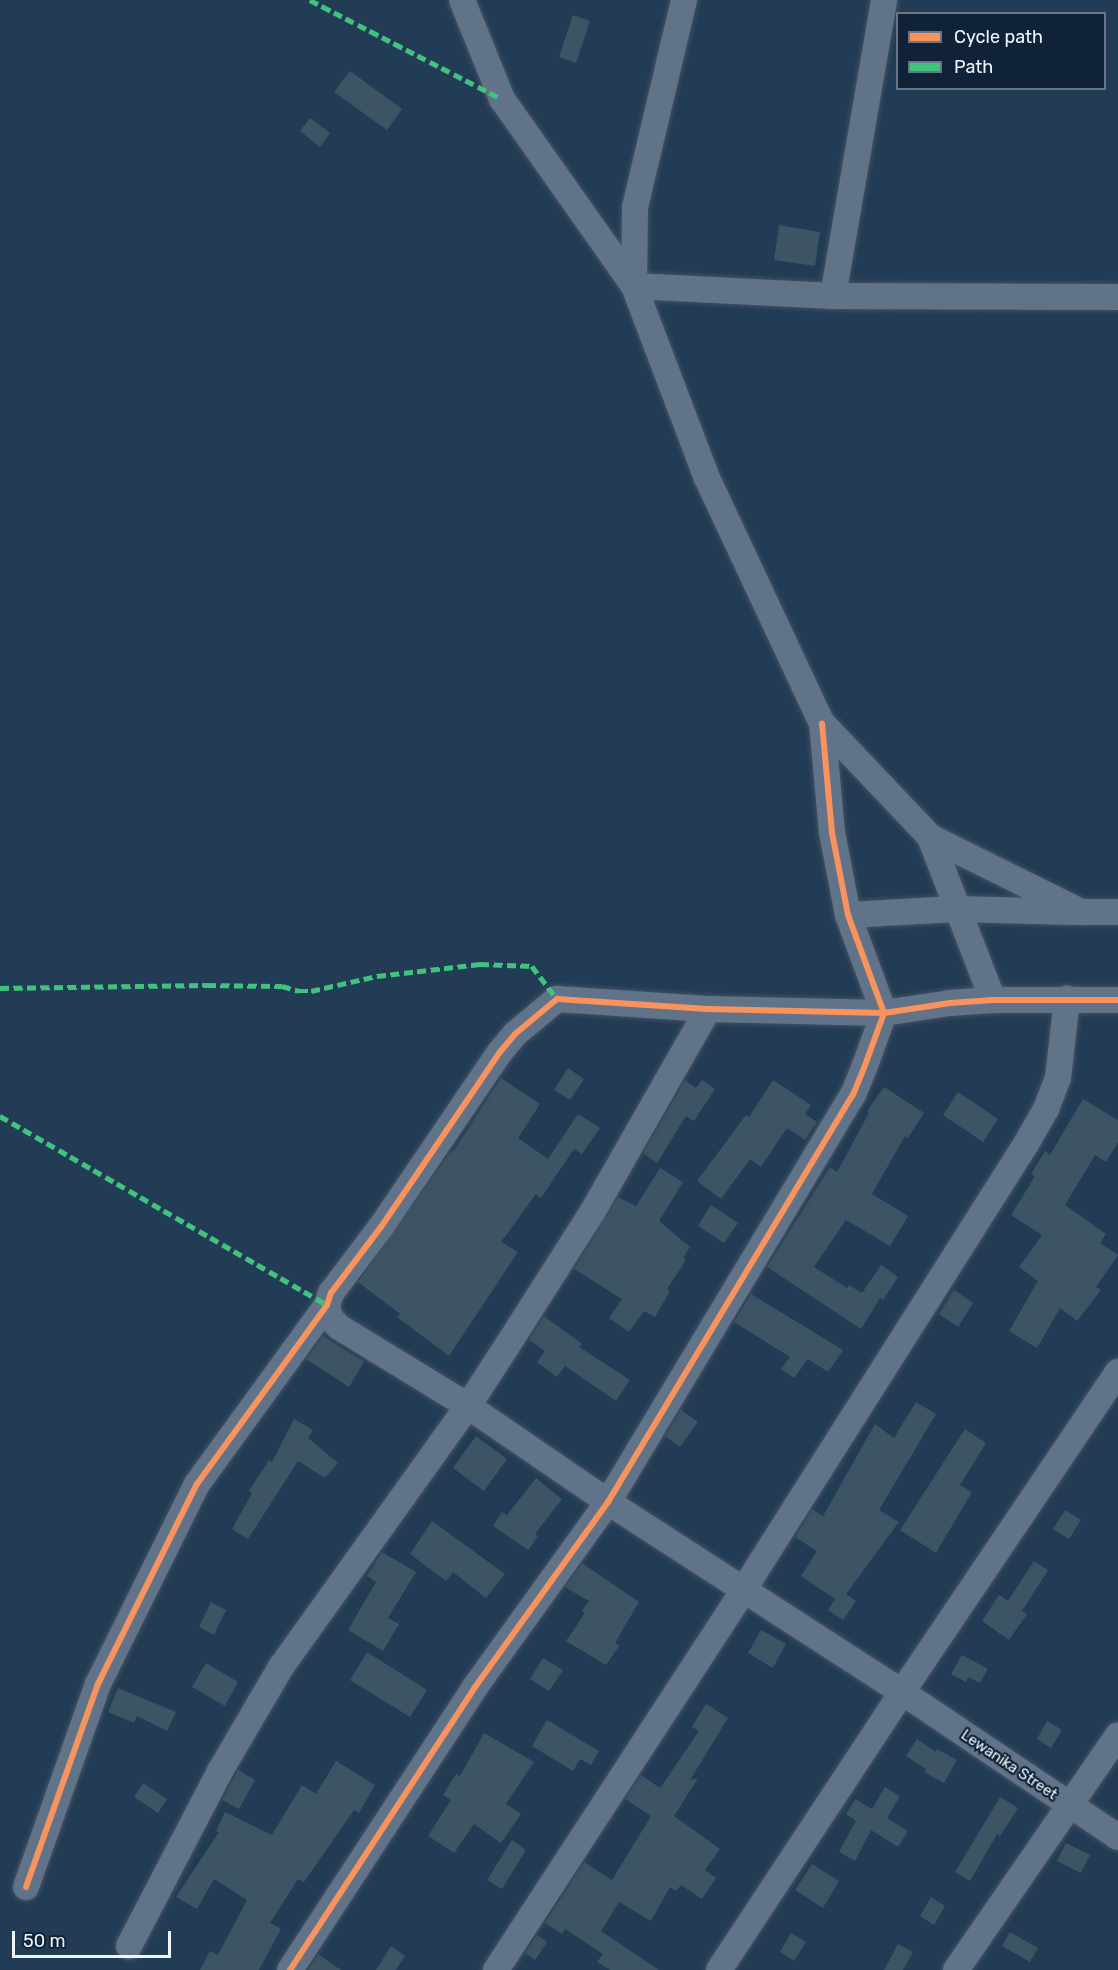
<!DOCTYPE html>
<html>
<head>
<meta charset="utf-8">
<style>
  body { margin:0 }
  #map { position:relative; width:1118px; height:1970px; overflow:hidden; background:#233c56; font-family:Rubik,sans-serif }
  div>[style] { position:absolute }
  .building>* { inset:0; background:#3c5464 }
  .roads { filter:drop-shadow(0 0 2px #425262) drop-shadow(0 0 2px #425262) }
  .street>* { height:26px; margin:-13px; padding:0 13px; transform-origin:13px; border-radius:13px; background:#617388 }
  .quiet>* { height:4.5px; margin-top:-2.25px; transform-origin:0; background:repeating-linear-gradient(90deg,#40c37c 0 9px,transparent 0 13.5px) }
  .cycleway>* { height:6px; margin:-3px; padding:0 3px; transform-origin:3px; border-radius:3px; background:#f8935d }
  span { translate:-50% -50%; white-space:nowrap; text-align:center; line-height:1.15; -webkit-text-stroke:4.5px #102238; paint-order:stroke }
  .street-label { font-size:15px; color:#f0f5fb }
  .legend { position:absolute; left:896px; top:12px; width:210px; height:78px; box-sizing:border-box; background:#102238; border:2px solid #6a7686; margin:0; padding:8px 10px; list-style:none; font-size:18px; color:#f0f5fb }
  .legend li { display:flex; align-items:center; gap:12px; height:30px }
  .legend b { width:30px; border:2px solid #6a7686 }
  .scale { position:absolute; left:12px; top:1931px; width:159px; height:27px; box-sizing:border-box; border:3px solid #f0f5fb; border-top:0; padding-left:8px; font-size:18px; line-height:21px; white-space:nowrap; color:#f0f5fb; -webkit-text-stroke:4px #102238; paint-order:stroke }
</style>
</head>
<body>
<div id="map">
  <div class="building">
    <i style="clip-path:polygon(573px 15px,590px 21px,576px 63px,559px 57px)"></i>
    <i style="clip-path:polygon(350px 71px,402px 109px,387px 130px,334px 92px)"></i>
    <i style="clip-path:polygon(310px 118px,330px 133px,320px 147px,300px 131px)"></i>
    <i style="clip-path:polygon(779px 225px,820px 232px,815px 266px,774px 260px)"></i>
    <i style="clip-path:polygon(568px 1068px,584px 1079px,570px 1100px,554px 1090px)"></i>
    <i style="clip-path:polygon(501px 1078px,540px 1104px,518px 1138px,548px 1159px,578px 1114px,600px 1128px,582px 1154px,574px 1149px,541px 1198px,536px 1194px,501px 1242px,518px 1252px,449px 1356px,397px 1317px,400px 1314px,358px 1282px,451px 1151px,453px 1152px)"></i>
    <i style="clip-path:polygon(685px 1080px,696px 1088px,702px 1080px,715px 1089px,694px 1121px,686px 1116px,657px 1163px,643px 1153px)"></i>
    <i style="clip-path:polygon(773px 1080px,811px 1105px,805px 1114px,817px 1122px,805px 1140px,787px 1128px,761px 1167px,750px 1159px,721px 1199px,697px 1181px,746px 1115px,749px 1117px)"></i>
    <i style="clip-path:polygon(884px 1087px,924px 1113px,908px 1138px,905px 1136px,872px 1194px,908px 1216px,890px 1246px,846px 1220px,814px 1267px,847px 1288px,849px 1285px,862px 1293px,881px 1265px,898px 1277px,883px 1300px,880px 1298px,861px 1329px,767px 1267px,830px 1167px,837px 1172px,869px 1113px,867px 1111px)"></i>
    <i style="clip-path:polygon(958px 1092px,998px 1119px,983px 1142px,943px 1115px)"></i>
    <i style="clip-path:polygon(1083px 1099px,1118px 1120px,1118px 1142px,1106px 1162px,1095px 1155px,1065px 1205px,1106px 1234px,1100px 1243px,1118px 1255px,1096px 1287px,1101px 1290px,1077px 1321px,1060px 1308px,1037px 1348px,1009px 1331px,1038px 1281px,1019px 1267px,1042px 1235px,1011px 1215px,1035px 1176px,1031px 1174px,1045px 1151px,1050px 1155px)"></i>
    <i style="clip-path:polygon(660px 1168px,683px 1182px,659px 1221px,690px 1247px,683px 1258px,686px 1260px,667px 1289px,670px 1291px,655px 1317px,644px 1311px,629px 1332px,609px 1318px,622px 1299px,574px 1269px,618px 1197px,636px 1206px)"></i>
    <i style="clip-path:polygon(711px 1205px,738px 1223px,724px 1243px,698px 1226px)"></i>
    <i style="clip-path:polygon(954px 1290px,973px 1303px,958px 1327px,939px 1314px)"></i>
    <i style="clip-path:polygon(751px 1294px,843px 1350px,828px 1372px,808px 1359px,794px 1378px,781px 1369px,790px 1357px,734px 1322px)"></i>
    <i style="clip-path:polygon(544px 1316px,582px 1344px,579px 1347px,630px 1380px,616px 1401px,565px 1366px,557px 1377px,537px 1362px,545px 1351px,529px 1340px)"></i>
    <i style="clip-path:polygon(323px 1336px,364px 1362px,349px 1387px,306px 1359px)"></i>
    <i style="clip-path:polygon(916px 1402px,936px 1414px,879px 1510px,899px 1522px,846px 1594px,856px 1601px,843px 1620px,828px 1610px,835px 1599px,801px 1576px,817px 1551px,795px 1537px,812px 1509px,823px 1516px,875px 1424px,894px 1438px)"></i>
    <i style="clip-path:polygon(681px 1410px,698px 1422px,680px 1447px,665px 1436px)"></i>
    <i style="clip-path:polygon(294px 1419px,313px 1430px,308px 1438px,338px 1463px,325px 1478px,298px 1461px,248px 1539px,232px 1529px,252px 1493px,249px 1491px,269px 1460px,272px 1462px)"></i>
    <i style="clip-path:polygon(965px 1429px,986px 1443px,960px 1485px,972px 1492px,936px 1553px,900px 1530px)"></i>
    <i style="clip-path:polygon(476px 1436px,507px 1459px,484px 1491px,453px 1468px)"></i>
    <i style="clip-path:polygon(536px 1478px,562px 1499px,535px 1534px,538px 1536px,528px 1550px,493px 1526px,502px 1512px,507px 1515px)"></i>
    <i style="clip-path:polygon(1065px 1510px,1081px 1520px,1069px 1539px,1053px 1529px)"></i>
    <i style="clip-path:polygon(432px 1521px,505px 1574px,486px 1598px,453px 1572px,446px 1581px,410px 1554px)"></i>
    <i style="clip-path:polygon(382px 1552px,416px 1572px,388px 1618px,399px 1624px,383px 1651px,348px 1630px,376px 1582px,367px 1576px)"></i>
    <i style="clip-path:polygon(1034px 1561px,1048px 1570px,1022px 1611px,1027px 1614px,1009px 1640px,982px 1621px,999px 1595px,1008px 1601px)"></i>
    <i style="clip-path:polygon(582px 1563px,639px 1602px,615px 1643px,619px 1646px,606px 1665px,566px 1641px,585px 1613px,582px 1611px,589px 1601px,565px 1587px)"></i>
    <i style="clip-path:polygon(211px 1602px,226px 1610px,214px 1635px,199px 1627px)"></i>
    <i style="clip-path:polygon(761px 1630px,786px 1644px,773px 1668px,748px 1653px)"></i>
    <i style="clip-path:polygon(367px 1652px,427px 1690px,410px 1717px,350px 1680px)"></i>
    <i style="clip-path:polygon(962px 1655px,988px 1669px,980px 1683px,968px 1677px,966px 1682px,951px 1674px)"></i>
    <i style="clip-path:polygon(543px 1658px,563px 1670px,549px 1691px,530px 1679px)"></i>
    <i style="clip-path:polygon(206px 1663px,238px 1682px,225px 1706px,192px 1687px)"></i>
    <i style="clip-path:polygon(118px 1688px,176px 1712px,167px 1731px,137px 1716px,134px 1723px,108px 1712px)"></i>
    <i style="clip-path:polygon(706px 1704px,728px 1718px,690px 1780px,698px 1778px,674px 1816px,720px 1849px,705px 1870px,716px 1878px,702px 1899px,681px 1885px,676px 1891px,670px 1887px,651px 1921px,619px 1902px,601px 1931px,659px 1970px,610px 1970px,597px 1962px,603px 1954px,565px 1929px,562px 1934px,545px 1923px,584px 1862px,612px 1880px,651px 1816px,625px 1799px,641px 1775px,660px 1788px,699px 1731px,692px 1727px)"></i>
    <i style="clip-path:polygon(547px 1720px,599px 1751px,591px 1765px,580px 1759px,573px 1771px,532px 1746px)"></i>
    <i style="clip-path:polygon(1047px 1721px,1062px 1730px,1051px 1748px,1037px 1739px)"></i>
    <i style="clip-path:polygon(484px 1733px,534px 1762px,506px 1804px,521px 1814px,501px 1843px,474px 1824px,454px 1853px,428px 1836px,451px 1800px,443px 1795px,456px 1774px,460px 1776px)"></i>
    <i style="clip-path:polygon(917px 1739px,936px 1752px,937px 1749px,957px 1760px,944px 1783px,924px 1772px,926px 1769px,906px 1756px)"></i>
    <i style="clip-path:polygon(336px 1761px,375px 1785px,359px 1813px,354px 1810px,304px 1882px,298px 1879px,270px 1923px,281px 1929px,259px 1970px,200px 1970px,210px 1951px,218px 1955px,247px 1900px,214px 1879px,197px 1909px,176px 1897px,219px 1832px,216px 1831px,225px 1812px,272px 1835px,302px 1785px,316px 1794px)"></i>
    <i style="clip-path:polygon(238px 1770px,255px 1780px,239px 1809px,222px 1800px)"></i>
    <i style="clip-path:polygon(143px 1783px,167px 1799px,158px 1813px,134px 1797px)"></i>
    <i style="clip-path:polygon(885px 1787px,900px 1796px,887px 1818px,908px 1831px,898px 1847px,871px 1830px,855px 1861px,839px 1852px,856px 1821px,846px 1814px,855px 1799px,872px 1809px)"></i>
    <i style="clip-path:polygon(1000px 1797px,1018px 1808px,1000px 1836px,997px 1834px,970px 1881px,955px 1872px)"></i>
    <i style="clip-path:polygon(512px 1840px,526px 1850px,502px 1889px,487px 1880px)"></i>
    <i style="clip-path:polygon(1066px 1843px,1090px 1855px,1081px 1873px,1057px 1861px)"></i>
    <i style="clip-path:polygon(812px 1864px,839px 1881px,823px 1908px,795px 1890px)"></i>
    <i style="clip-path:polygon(931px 1897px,945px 1906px,934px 1925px,920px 1916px)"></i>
    <i style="clip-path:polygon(1010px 1932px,1038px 1948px,1030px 1962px,1002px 1946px)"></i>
    <i style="clip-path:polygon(791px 1933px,806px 1942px,794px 1961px,780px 1952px)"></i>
    <i style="clip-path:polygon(537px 1935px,547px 1942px,535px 1960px,525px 1953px)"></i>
    <i style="clip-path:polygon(898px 1944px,913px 1952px,903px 1970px,884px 1970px)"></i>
    <i style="clip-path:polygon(391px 1946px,405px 1956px,396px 1970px,376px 1970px)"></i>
    <i style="clip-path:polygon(318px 1954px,341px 1970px,308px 1970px)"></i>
  </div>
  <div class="roads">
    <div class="street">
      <i style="left:462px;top:0;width:107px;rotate:68deg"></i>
      <i style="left:502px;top:99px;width:229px;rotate:54.8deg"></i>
      <i style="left:634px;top:286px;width:205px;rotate:69.2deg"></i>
      <i style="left:707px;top:478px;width:271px;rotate:64.9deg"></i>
      <i style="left:822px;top:723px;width:157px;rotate:46.5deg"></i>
      <i style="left:930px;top:837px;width:169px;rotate:26.4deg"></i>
      <i style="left:1081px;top:912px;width:37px"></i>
      <i style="left:684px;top:0;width:213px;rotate:103.3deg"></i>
      <i style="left:635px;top:207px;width:79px;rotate:90.7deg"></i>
      <i style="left:634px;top:286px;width:199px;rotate:2.9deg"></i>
      <i style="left:833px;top:296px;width:285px;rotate:0.2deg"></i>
      <i style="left:833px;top:296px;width:300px;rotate:-80.2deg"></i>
      <i style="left:930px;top:837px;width:175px;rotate:68.9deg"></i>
      <i style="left:848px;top:915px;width:108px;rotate:-3.2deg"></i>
      <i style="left:956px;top:909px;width:119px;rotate:1.4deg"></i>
      <i style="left:327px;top:1305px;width:13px;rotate:77deg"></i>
      <i style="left:330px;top:1318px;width:13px;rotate:45deg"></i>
      <i style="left:339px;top:1327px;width:151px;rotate:31.5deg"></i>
      <i style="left:468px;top:1406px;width:170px;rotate:34.4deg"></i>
      <i style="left:608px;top:1502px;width:350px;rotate:32.9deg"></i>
      <i style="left:902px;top:1692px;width:260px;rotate:33.9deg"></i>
      <i style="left:26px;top:1887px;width:215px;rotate:-70.5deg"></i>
      <i style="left:98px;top:1684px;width:223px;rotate:-63.7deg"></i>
      <i style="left:197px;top:1484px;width:221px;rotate:-54deg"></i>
      <i style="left:327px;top:1305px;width:13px;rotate:-72deg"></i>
      <i style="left:331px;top:1293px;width:83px;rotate:-52.9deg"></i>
      <i style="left:381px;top:1227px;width:212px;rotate:-55.8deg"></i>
      <i style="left:500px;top:1052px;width:23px;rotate:-50deg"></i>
      <i style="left:515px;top:1034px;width:55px;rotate:-39.8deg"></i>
      <i style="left:557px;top:999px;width:151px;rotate:3.8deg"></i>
      <i style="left:708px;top:1009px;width:176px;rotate:1.3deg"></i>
      <i style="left:884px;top:1013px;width:67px;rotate:-8.6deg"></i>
      <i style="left:950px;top:1003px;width:43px;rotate:-4deg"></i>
      <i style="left:993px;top:1000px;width:125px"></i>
      <i style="left:129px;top:1946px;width:197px;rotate:-62.5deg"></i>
      <i style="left:220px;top:1771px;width:121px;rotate:-59.6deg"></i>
      <i style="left:281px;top:1667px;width:321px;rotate:-54.4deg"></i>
      <i style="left:468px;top:1406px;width:72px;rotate:-57deg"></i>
      <i style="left:507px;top:1346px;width:160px;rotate:-57.5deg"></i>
      <i style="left:593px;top:1211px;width:232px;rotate:-60.3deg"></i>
      <i style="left:290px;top:1970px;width:338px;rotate:-56.8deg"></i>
      <i style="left:475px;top:1687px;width:228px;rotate:-54.3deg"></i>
      <i style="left:608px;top:1502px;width:475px;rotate:-59deg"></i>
      <i style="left:853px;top:1095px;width:29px;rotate:-68deg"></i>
      <i style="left:864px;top:1068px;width:59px;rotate:-70deg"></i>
      <i style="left:884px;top:1013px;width:104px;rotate:-110.2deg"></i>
      <i style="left:848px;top:915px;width:84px;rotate:-101deg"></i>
      <i style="left:832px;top:833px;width:110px;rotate:-95.2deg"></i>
      <i style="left:496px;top:1970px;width:455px;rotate:-56.9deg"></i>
      <i style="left:744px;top:1589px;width:527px;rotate:-57.64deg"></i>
      <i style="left:1026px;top:1144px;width:40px;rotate:-60.3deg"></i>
      <i style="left:1046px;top:1109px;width:33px;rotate:-69deg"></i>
      <i style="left:1058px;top:1078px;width:80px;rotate:-83.5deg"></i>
      <i style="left:719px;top:1970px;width:333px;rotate:-56.6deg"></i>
      <i style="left:902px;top:1692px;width:386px;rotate:-56deg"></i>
      <i style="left:956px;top:1970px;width:285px;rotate:-55.4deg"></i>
    </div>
  </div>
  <div class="quiet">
    <i style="left:310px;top:0;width:216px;rotate:27.3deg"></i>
    <i style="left:0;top:988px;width:207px;rotate:-0.8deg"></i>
    <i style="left:207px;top:985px;width:75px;rotate:0.8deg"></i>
    <i style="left:282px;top:986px;width:18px;rotate:16deg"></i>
    <i style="left:299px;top:991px;width:12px"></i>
    <i style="left:311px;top:991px;width:68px;rotate:-12.8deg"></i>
    <i style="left:377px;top:976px;width:104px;rotate:-6.6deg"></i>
    <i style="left:480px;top:964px;width:52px;rotate:2.2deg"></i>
    <i style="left:532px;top:966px;width:41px;rotate:52.9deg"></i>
    <i style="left:0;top:1116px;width:378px;rotate:30deg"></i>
  </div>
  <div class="cycleway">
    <i style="left:26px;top:1887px;width:215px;rotate:-70.5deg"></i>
    <i style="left:98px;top:1684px;width:223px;rotate:-63.7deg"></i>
    <i style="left:197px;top:1484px;width:221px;rotate:-54deg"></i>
    <i style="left:327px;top:1305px;width:13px;rotate:-72deg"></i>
    <i style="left:331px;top:1293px;width:83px;rotate:-52.9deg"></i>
    <i style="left:381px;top:1227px;width:212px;rotate:-55.8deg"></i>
    <i style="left:500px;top:1052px;width:23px;rotate:-50deg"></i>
    <i style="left:515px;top:1034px;width:55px;rotate:-39.8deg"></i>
    <i style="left:557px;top:999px;width:151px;rotate:3.8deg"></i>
    <i style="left:708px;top:1009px;width:176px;rotate:1.3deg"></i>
    <i style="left:884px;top:1013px;width:67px;rotate:-8.6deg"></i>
    <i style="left:950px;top:1003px;width:43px;rotate:-4deg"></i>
    <i style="left:993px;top:1000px;width:125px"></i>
    <i style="left:290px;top:1970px;width:338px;rotate:-56.8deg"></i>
    <i style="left:475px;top:1687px;width:228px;rotate:-54.3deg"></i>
    <i style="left:608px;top:1502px;width:475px;rotate:-59deg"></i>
    <i style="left:853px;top:1095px;width:29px;rotate:-68deg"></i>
    <i style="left:864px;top:1068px;width:59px;rotate:-70deg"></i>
    <i style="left:884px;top:1013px;width:104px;rotate:-110.2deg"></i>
    <i style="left:848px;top:915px;width:84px;rotate:-101deg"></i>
    <i style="left:832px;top:833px;width:110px;rotate:-95.2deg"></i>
  </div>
  <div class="street-label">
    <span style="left:1009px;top:1765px;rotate:34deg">Lewanika Street</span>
  </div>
  <ul class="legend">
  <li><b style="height:8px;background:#f8935d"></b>Cycle path</li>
  <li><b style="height:8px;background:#40c37c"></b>Path</li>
  </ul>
  <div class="scale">50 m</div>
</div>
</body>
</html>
